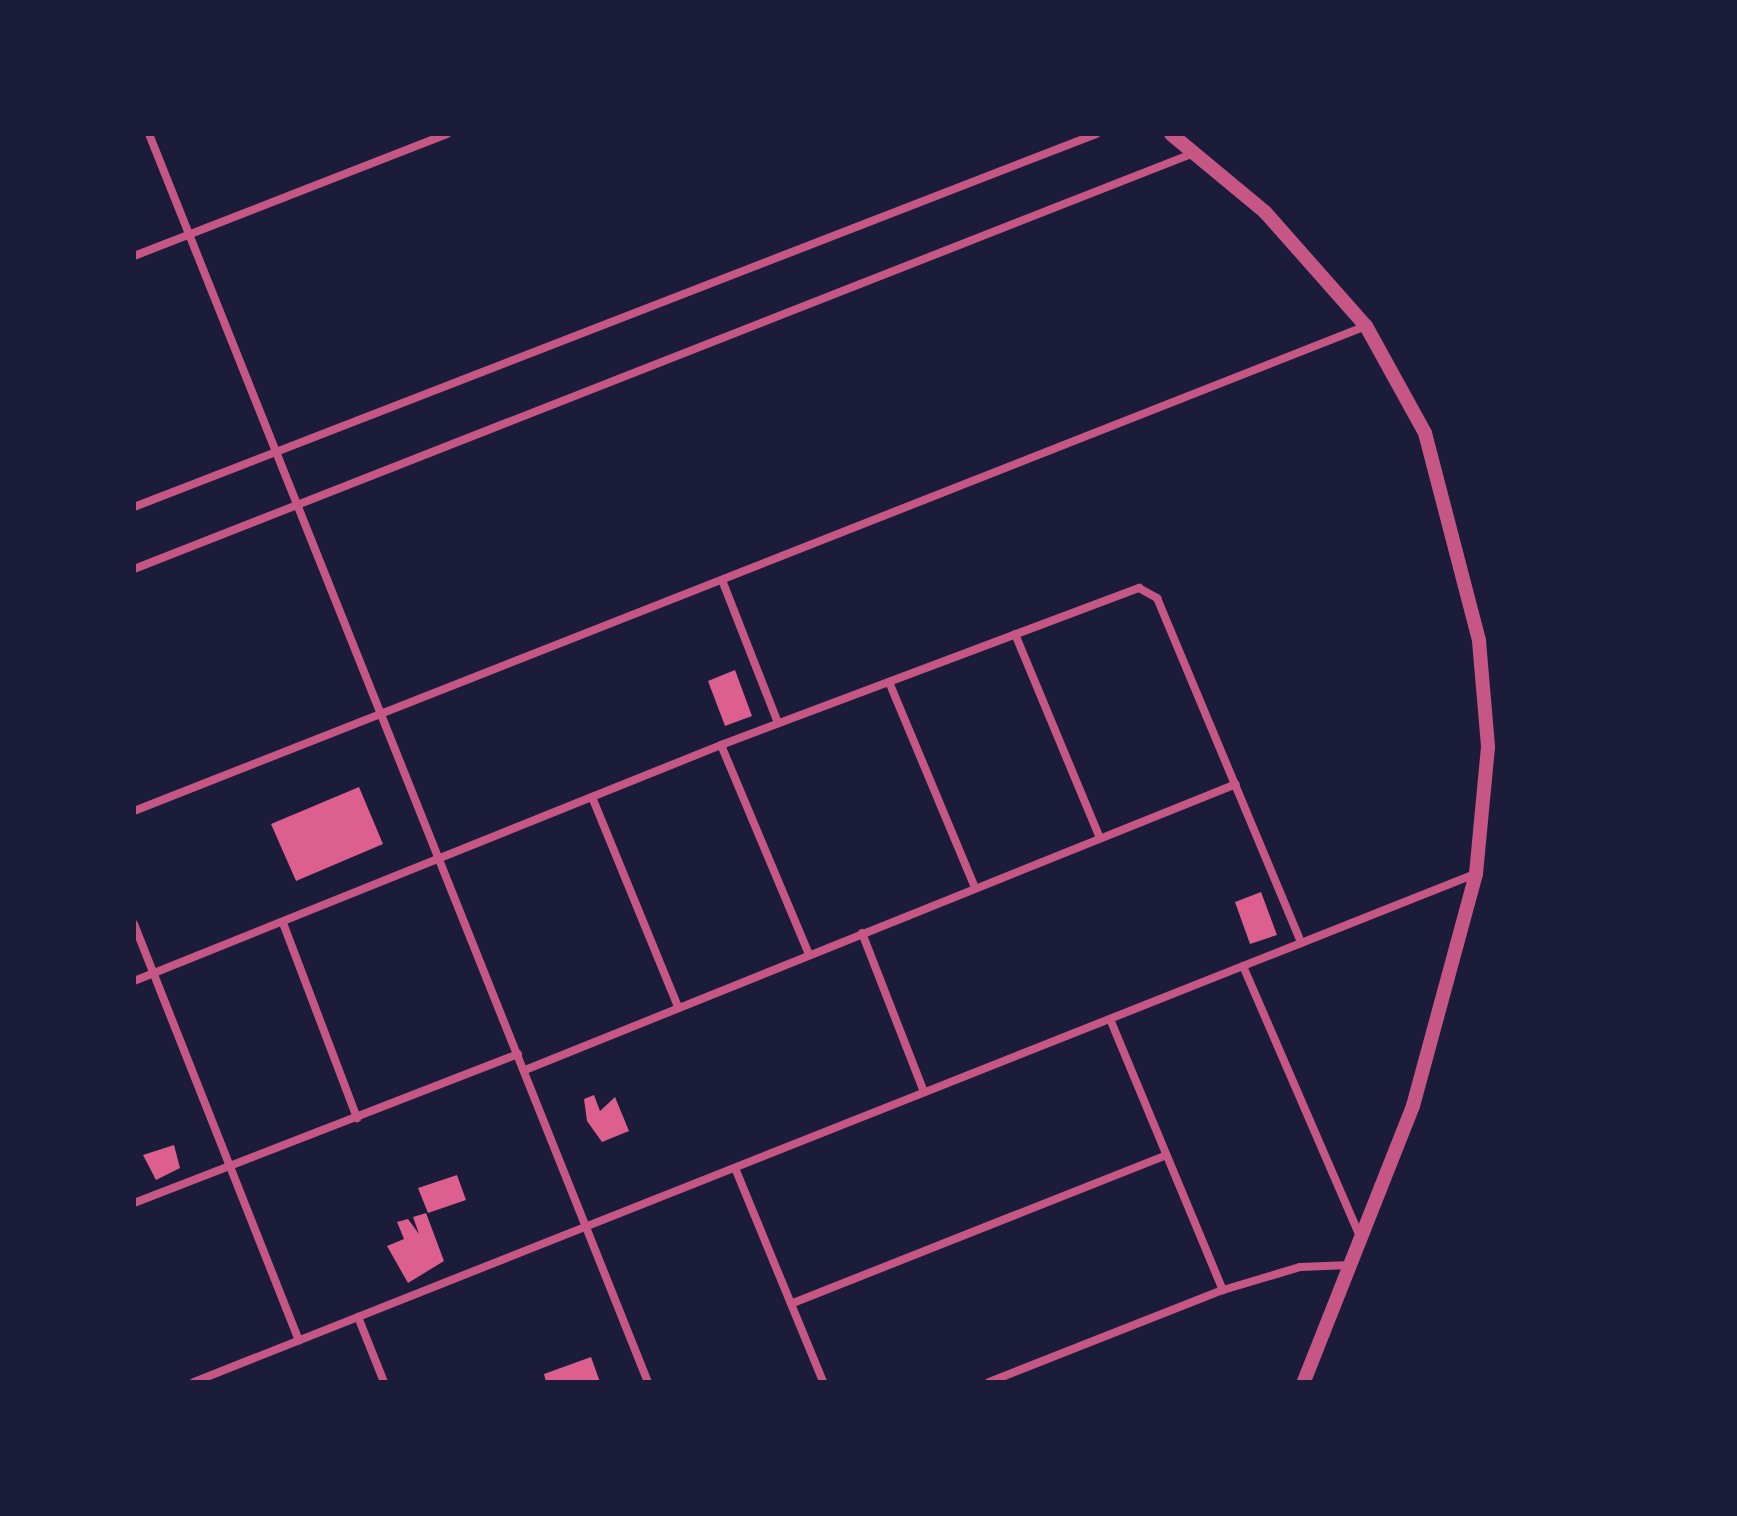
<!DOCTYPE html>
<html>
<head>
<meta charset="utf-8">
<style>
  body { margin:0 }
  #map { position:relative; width:1737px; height:1516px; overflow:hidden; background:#1b1b3a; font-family:"Public Sans",sans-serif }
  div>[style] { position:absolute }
  .building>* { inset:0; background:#dd5f8e }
  .minor>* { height:8px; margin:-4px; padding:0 4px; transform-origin:4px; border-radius:4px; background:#c65784 }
  .tertiary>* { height:14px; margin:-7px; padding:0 7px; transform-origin:7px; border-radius:7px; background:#c65784 }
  span { translate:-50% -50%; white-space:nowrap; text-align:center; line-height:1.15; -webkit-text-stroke:6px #1b1b3a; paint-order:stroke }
  .frame { position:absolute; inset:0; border:136px solid #1b1b3a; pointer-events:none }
</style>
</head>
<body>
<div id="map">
  <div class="building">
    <i style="clip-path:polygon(735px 670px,752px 716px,725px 726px,708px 681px)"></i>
    <i style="clip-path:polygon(359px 787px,383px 844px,296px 881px,271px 824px)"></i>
    <i style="clip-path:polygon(1261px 892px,1277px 935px,1250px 944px,1235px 902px)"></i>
    <i style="clip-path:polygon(594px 1095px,600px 1111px,615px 1097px,629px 1131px,602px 1142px,587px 1121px,584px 1099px)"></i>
    <i style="clip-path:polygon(174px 1145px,180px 1168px,156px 1180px,143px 1155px)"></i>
    <i style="clip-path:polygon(457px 1175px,466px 1200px,428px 1213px,418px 1188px)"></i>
    <i style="clip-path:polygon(426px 1213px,444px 1261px,408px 1283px,387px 1246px,404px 1239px,397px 1222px,408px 1219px,419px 1234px,413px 1217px)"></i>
    <i style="clip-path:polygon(591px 1357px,600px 1382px,546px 1382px,544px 1374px)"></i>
  </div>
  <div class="minor">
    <i style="left:149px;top:134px;width:1344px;rotate:68.21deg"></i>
    <i style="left:134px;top:256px;width:336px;rotate:-21.3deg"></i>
    <i style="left:134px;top:507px;width:1032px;rotate:-21.19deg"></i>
    <i style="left:134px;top:569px;width:1139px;rotate:-21.43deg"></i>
    <i style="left:722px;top:580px;width:154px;rotate:68.6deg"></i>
    <i style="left:1015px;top:634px;width:221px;rotate:67.4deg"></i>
    <i style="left:889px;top:682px;width:223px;rotate:67.3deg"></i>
    <i style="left:721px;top:745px;width:227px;rotate:67.2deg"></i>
    <i style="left:592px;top:797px;width:227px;rotate:67.7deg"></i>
    <i style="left:134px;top:811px;width:1324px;rotate:-21.49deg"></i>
    <i style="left:283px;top:923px;width:209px;rotate:69.2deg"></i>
    <i style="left:134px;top:924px;width:448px;rotate:68.4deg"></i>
    <i style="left:862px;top:933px;width:171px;rotate:68.7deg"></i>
    <i style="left:1243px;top:966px;width:294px;rotate:66.6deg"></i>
    <i style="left:134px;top:981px;width:633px;rotate:-21.9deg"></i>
    <i style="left:721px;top:745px;width:447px;rotate:-20.6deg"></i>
    <i style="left:1139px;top:588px;width:21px;rotate:29deg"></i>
    <i style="left:1157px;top:598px;width:374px;rotate:67.3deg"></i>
    <i style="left:1110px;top:1019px;width:294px;rotate:67.4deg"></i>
    <i style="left:525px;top:1070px;width:766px;rotate:-21.91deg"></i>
    <i style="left:735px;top:1168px;width:231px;rotate:67.6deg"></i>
    <i style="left:134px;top:1203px;width:412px;rotate:-21.2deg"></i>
    <i style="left:793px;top:1303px;width:401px;rotate:-21.6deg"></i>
    <i style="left:358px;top:1317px;width:70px;rotate:68.2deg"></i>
    <i style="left:194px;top:1382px;width:1378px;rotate:-21.63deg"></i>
    <i style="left:989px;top:1382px;width:251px;rotate:-21.5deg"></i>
    <i style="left:1223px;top:1290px;width:80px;rotate:-16.6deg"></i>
    <i style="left:1300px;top:1267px;width:51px;rotate:-2.2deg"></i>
  </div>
  <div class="tertiary">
    <i style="left:1171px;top:134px;width:122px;rotate:39.7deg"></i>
    <i style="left:1265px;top:212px;width:152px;rotate:48.5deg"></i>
    <i style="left:1366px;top:326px;width:122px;rotate:61.1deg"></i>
    <i style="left:1425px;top:433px;width:215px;rotate:75.4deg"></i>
    <i style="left:1479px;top:641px;width:106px;rotate:85.1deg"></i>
    <i style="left:1488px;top:747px;width:128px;rotate:95.4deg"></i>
    <i style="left:1476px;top:874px;width:240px;rotate:105.2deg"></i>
    <i style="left:1413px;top:1106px;width:297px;rotate:111.6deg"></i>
  </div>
  <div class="frame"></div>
</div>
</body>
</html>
